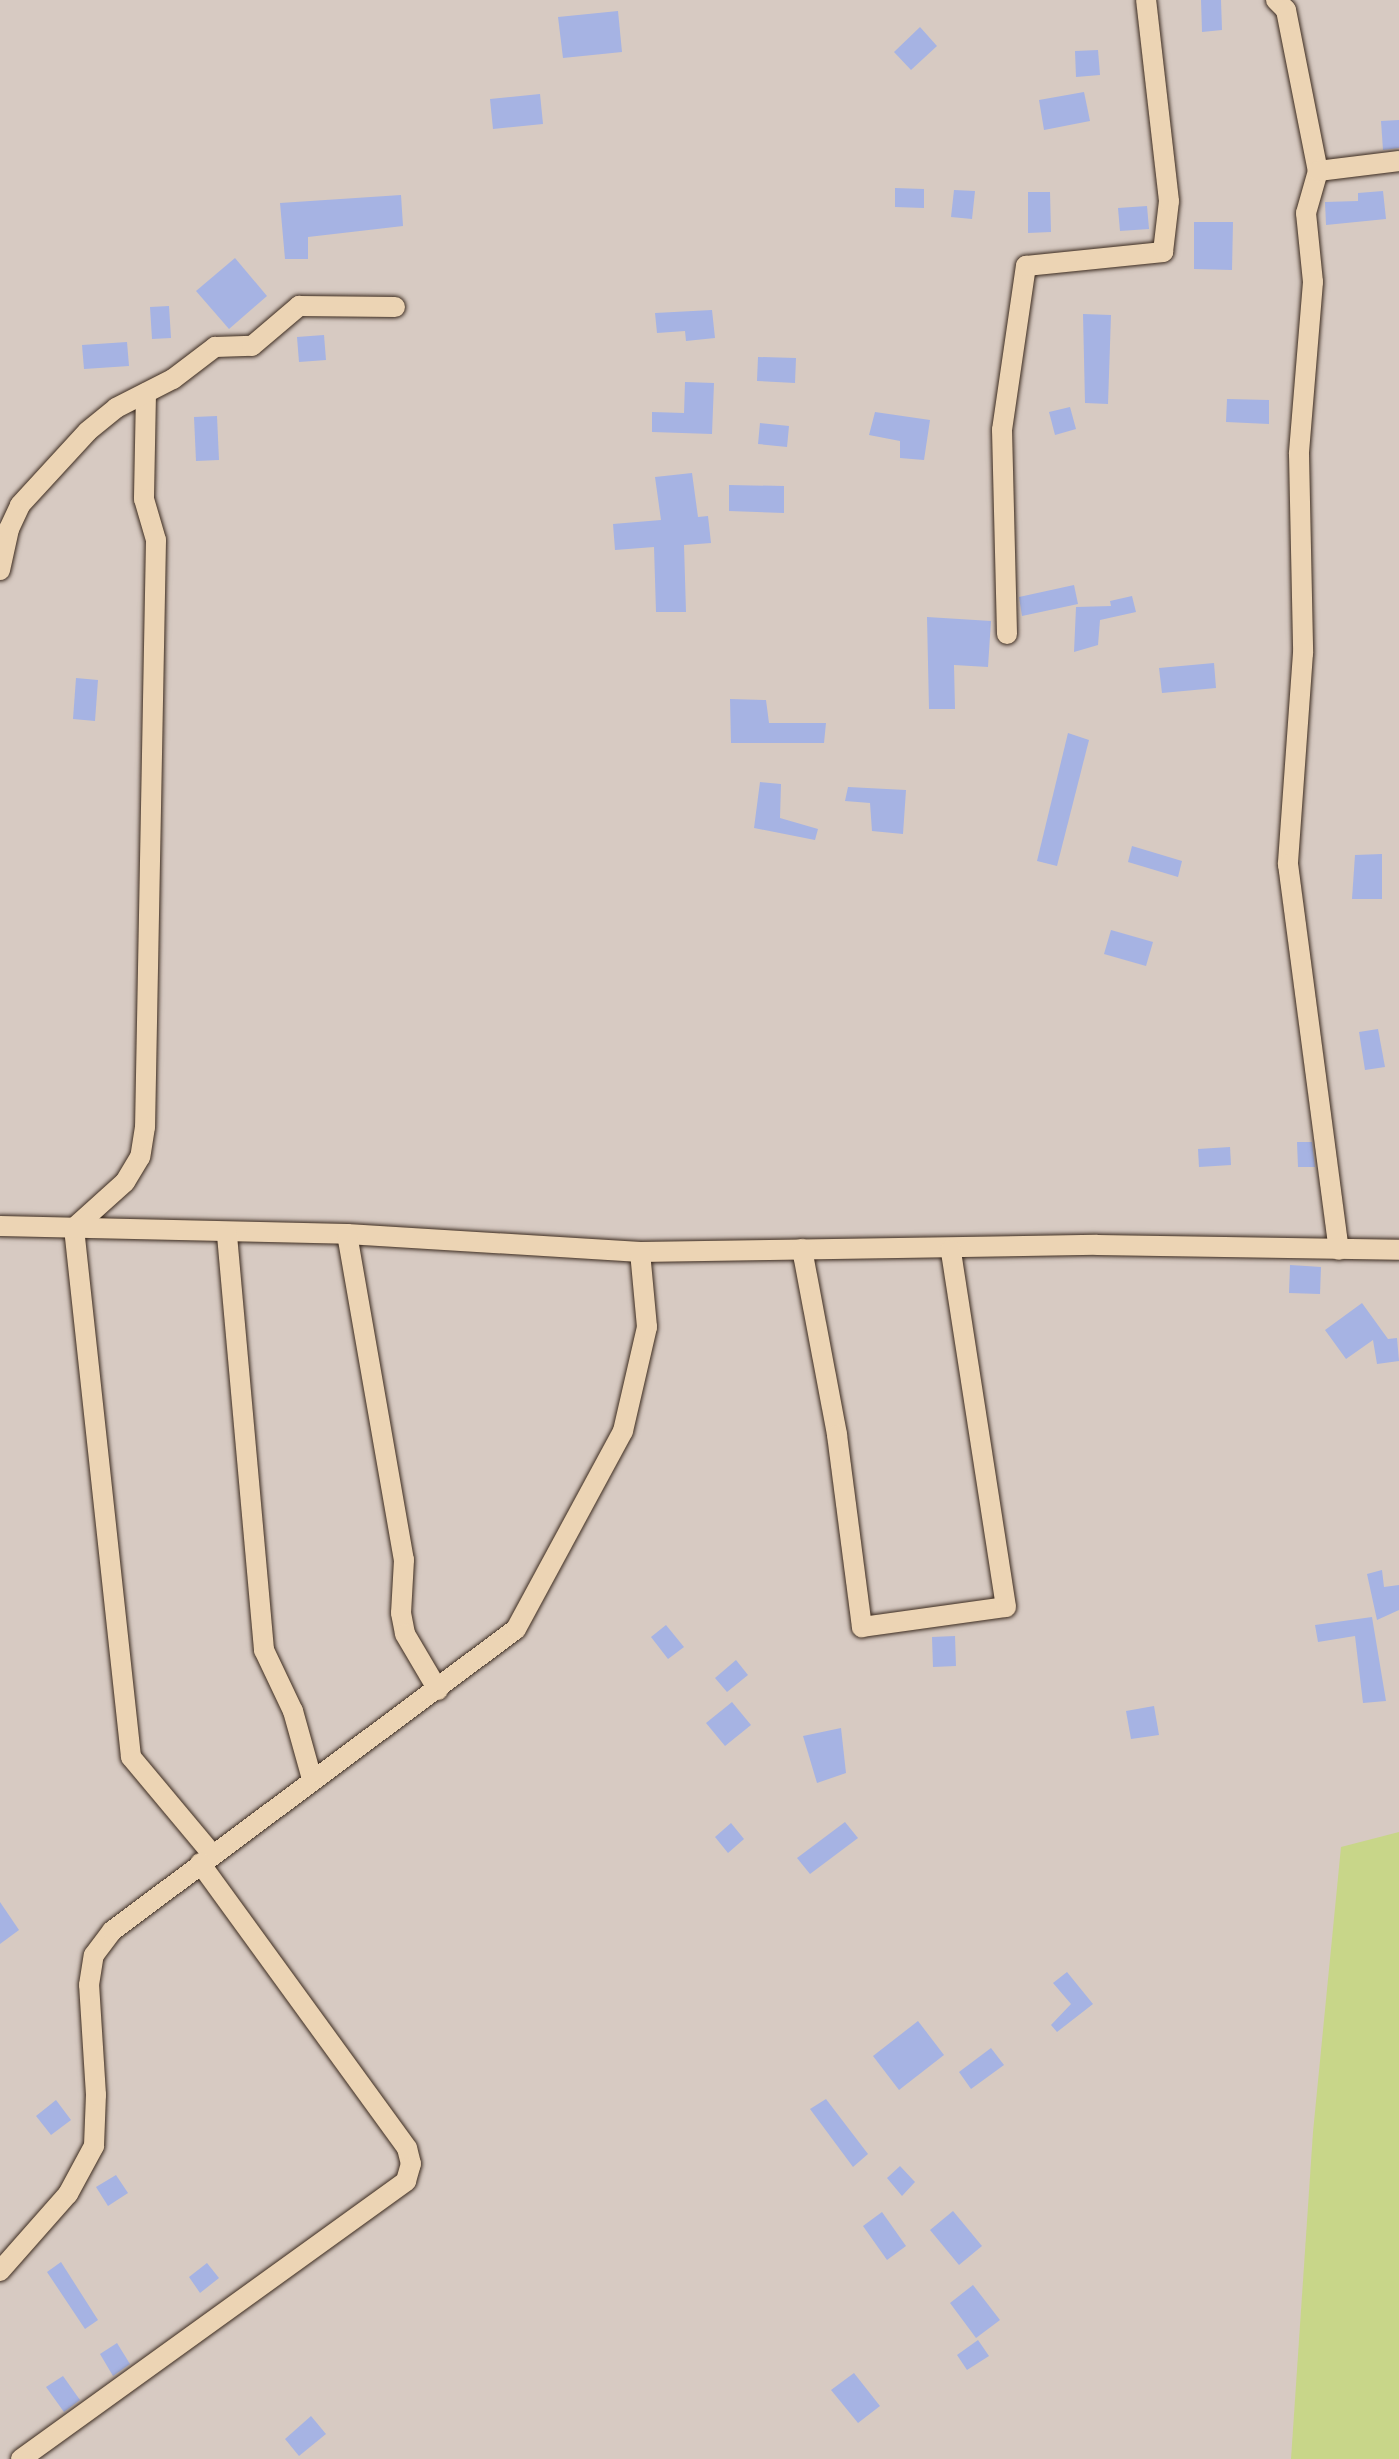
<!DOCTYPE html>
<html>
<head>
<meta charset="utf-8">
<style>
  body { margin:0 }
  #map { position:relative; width:1399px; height:2459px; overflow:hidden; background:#d7cac2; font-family:"Playpen Sans",sans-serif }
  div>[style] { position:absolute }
  .green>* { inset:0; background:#c8d689 }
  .building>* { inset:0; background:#a6b3e3 }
  .roads { filter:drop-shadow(0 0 2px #3b2a1e) drop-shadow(0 0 2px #3b2a1e) }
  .minor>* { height:20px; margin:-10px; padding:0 10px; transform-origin:10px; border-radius:10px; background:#ecd4b4 }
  span { translate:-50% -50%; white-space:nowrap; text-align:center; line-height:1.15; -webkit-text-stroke:6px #ecd4b4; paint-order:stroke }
</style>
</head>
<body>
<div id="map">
  <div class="green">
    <i style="clip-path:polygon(1399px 1832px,1399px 2459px,1291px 2459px,1313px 2132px,1341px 1847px)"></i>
  </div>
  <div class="building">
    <i style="clip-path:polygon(1201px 0,1221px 0,1222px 30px,1202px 32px)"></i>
    <i style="clip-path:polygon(618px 11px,622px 52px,563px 58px,558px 17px)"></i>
    <i style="clip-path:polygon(920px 27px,937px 46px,911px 70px,894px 52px)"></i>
    <i style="clip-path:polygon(1098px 50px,1100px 75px,1076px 77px,1075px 51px)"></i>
    <i style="clip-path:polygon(1084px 92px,1090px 121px,1044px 130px,1039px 100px)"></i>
    <i style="clip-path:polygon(540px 94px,543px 124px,493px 129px,490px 99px)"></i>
    <i style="clip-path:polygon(1399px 120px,1399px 148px,1383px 150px,1381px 121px)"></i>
    <i style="clip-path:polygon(895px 188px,924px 189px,924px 208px,895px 207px)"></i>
    <i style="clip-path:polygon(954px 190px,975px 191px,972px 219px,951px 217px)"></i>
    <i style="clip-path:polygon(1383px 191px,1386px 219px,1326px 225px,1325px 202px,1358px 201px,1358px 193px)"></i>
    <i style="clip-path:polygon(1028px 192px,1050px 192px,1051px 232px,1028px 233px)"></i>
    <i style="clip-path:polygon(401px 195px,403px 226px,308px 237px,308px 259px,285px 259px,280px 203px)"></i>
    <i style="clip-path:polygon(1147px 206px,1149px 229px,1120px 231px,1118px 208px)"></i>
    <i style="clip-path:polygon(1194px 222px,1233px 222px,1232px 270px,1194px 269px)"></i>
    <i style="clip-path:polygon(235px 258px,267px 296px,229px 329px,196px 291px)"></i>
    <i style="clip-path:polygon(169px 306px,171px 338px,152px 339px,150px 307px)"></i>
    <i style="clip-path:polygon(712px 310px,715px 338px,686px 341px,685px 331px,657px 333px,655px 313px)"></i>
    <i style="clip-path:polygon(1083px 314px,1111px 315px,1108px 404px,1085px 403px)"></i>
    <i style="clip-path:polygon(324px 335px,326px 360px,299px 362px,297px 337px)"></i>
    <i style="clip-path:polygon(127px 342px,129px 366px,84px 369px,82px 345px)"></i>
    <i style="clip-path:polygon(758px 357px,796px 358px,795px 383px,757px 381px)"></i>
    <i style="clip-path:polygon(685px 382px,714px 383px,712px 434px,652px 432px,652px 412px,684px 413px)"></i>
    <i style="clip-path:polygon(1227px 399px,1269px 400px,1269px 424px,1226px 422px)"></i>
    <i style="clip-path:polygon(1070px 407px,1076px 429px,1055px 435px,1049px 412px)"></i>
    <i style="clip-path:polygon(875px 412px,930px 420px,924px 460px,900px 458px,900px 441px,869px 435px)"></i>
    <i style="clip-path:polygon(217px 416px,219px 460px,196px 461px,194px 417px)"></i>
    <i style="clip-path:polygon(760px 423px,789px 426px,787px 447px,758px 444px)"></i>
    <i style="clip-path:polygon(692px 473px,698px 517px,708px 516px,711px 543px,684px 545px,686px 612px,656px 612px,654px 547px,615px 550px,613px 524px,661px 520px,655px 477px)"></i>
    <i style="clip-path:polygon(729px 485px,784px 486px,784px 513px,729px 511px)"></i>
    <i style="clip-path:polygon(1074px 585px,1078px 604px,1022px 616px,1019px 597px)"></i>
    <i style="clip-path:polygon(1132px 596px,1136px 612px,1100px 620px,1098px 645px,1074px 652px,1076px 607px,1111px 606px,1110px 601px)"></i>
    <i style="clip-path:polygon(927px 617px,991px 621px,988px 667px,954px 665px,955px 709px,929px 709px)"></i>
    <i style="clip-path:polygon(1214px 663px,1216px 688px,1162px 693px,1159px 668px)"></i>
    <i style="clip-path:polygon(76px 678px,98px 680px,95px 721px,73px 719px)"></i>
    <i style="clip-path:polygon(730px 699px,766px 700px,769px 723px,826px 723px,824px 743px,731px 743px)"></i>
    <i style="clip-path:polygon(1068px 733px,1089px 740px,1057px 866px,1037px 861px)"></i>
    <i style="clip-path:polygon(760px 782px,781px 784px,780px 818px,818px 829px,815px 840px,754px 828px)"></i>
    <i style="clip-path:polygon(848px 787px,906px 790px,903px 834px,872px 831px,870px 803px,845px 801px)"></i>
    <i style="clip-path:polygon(1132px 846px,1182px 861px,1178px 877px,1128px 862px)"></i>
    <i style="clip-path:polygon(1382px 854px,1382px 899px,1352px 899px,1355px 855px)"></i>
    <i style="clip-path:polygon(1111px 930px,1153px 942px,1146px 966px,1104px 954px)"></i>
    <i style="clip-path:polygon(1378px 1029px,1385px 1067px,1365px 1070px,1359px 1032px)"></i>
    <i style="clip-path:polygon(1297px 1142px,1312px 1142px,1315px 1167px,1298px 1167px)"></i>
    <i style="clip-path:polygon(1230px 1147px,1231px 1165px,1199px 1167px,1198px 1149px)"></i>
    <i style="clip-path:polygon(1290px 1265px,1321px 1267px,1320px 1294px,1289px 1293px)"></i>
    <i style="clip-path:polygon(1362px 1303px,1388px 1339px,1397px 1338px,1399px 1361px,1377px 1364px,1373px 1340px,1346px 1359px,1325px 1330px)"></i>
    <i style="clip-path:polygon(1382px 1570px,1384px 1587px,1399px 1585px,1399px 1610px,1377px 1620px,1367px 1574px)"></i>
    <i style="clip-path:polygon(1372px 1617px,1386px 1701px,1363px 1703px,1355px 1636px,1318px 1642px,1315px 1625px)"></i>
    <i style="clip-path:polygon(666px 1625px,684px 1647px,668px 1659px,651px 1637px)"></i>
    <i style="clip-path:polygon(955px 1636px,956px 1666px,933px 1667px,932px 1637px)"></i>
    <i style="clip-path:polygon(736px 1660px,748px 1675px,727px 1692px,715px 1678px)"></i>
    <i style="clip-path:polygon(732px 1702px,751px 1725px,725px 1746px,706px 1723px)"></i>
    <i style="clip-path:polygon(1154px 1706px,1159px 1735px,1131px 1739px,1126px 1711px)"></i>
    <i style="clip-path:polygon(841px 1728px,846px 1773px,817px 1783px,803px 1736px)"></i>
    <i style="clip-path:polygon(845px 1822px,858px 1838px,810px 1874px,797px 1858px)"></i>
    <i style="clip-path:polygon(731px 1823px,744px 1839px,728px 1853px,715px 1837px)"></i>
    <i style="clip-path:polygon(0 1902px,19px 1930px,0 1944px)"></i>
    <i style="clip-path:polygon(1067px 1972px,1093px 2004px,1057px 2032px,1051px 2025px,1071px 2004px,1053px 1983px)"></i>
    <i style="clip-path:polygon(918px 2021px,944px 2055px,899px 2090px,873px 2056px)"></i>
    <i style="clip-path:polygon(991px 2048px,1004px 2065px,971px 2089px,959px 2072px)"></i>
    <i style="clip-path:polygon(826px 2099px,868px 2154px,853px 2167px,810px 2109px)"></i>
    <i style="clip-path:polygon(56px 2100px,71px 2120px,51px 2135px,36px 2116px)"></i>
    <i style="clip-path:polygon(900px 2166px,915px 2182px,902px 2196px,887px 2178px)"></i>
    <i style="clip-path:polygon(116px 2175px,128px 2193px,108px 2206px,96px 2187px)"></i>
    <i style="clip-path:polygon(953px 2211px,982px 2246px,959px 2265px,930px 2230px)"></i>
    <i style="clip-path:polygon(882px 2212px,906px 2246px,887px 2260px,863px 2226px)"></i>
    <i style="clip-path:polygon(61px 2262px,98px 2320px,85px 2329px,47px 2272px)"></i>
    <i style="clip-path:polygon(207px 2263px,219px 2278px,200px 2293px,189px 2277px)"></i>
    <i style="clip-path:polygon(973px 2285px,1000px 2320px,976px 2338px,950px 2303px)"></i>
    <i style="clip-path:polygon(978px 2340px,989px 2356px,967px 2370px,957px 2355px)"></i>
    <i style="clip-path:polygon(117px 2343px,130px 2364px,113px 2376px,100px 2354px)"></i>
    <i style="clip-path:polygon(854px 2373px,880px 2406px,858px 2423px,831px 2390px)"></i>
    <i style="clip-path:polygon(63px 2376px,80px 2400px,64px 2412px,46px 2387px)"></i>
    <i style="clip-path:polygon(311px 2416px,326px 2434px,299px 2456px,285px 2439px)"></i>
  </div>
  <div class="roads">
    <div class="minor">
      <i style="left:1276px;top:0;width:14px;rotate:45deg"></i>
      <i style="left:1286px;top:10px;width:164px;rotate:78.8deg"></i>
      <i style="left:1318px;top:171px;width:44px;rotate:105.9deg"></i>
      <i style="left:1306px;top:213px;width:69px;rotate:84.2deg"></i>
      <i style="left:1313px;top:282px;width:173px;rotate:94.7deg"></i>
      <i style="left:1299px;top:454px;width:199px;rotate:88.8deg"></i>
      <i style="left:1303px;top:653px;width:212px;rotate:94.1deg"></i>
      <i style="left:1288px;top:864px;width:389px;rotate:82.5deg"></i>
      <i style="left:1318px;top:171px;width:82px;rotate:-7deg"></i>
      <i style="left:146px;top:393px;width:106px;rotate:91.1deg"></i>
      <i style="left:144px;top:499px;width:43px;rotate:73.7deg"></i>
      <i style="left:156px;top:540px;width:587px;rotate:91.07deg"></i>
      <i style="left:145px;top:1127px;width:30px;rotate:99deg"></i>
      <i style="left:140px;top:1157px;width:29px;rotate:121deg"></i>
      <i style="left:125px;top:1182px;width:69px;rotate:138deg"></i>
      <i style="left:74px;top:1228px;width:532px;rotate:83.85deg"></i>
      <i style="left:131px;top:1757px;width:126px;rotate:50.1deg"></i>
      <i style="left:0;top:570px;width:42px;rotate:-77.6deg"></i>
      <i style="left:9px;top:529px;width:26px;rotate:-65deg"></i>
      <i style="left:20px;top:505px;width:100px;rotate:-47.4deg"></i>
      <i style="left:88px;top:431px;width:36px;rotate:-39deg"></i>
      <i style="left:116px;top:408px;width:64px;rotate:-27deg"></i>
      <i style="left:173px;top:379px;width:53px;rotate:-37.3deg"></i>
      <i style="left:215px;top:347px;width:37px;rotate:-2deg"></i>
      <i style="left:252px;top:346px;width:62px;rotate:-40.4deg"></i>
      <i style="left:299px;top:306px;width:96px;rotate:0.6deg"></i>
      <i style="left:1007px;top:634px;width:204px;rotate:-91.4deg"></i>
      <i style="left:1002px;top:430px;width:166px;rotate:-81.7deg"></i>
      <i style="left:1026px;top:266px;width:138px;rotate:-5.8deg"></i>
      <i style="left:1163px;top:252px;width:51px;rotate:-83.3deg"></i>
      <i style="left:1169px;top:201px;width:202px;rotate:-96.5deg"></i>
      <i style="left:0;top:1226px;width:347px;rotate:1.3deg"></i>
      <i style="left:347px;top:1234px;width:294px;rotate:3.5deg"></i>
      <i style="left:640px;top:1252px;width:457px;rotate:-0.9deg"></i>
      <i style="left:1097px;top:1245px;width:302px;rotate:0.9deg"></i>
      <i style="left:347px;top:1234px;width:331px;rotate:80.1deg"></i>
      <i style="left:404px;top:1560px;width:53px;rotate:93.2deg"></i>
      <i style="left:401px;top:1613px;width:21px;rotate:79deg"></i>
      <i style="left:405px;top:1634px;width:65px;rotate:59.5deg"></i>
      <i style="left:227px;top:1235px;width:417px;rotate:84.9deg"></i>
      <i style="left:264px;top:1650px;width:68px;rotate:64.6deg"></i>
      <i style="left:293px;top:1711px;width:71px;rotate:74.4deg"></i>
      <i style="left:802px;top:1249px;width:189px;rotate:79.3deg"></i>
      <i style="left:837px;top:1435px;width:194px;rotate:82.6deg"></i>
      <i style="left:862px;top:1627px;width:145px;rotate:-7.9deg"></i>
      <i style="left:1006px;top:1607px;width:361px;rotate:-98.8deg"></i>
      <i style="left:0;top:2271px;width:103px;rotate:-48.6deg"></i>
      <i style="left:68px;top:2194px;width:55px;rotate:-61.6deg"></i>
      <i style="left:94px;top:2146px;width:51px;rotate:-87.8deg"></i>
      <i style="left:96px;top:2095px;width:110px;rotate:-93.6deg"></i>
      <i style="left:89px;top:1985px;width:30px;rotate:-81deg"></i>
      <i style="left:94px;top:1955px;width:30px;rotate:-53deg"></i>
      <i style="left:112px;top:1931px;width:504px;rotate:-36.78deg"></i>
      <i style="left:516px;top:1629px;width:225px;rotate:-61.6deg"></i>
      <i style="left:623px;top:1431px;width:107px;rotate:-77deg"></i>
      <i style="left:647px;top:1327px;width:75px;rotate:-95.3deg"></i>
      <i style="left:21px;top:2459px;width:475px;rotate:-35.8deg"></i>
      <i style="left:406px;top:2181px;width:18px;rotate:-74deg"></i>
      <i style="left:411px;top:2164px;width:16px;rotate:-104deg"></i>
      <i style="left:407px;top:2148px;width:352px;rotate:-126deg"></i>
    </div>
  </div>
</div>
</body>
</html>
